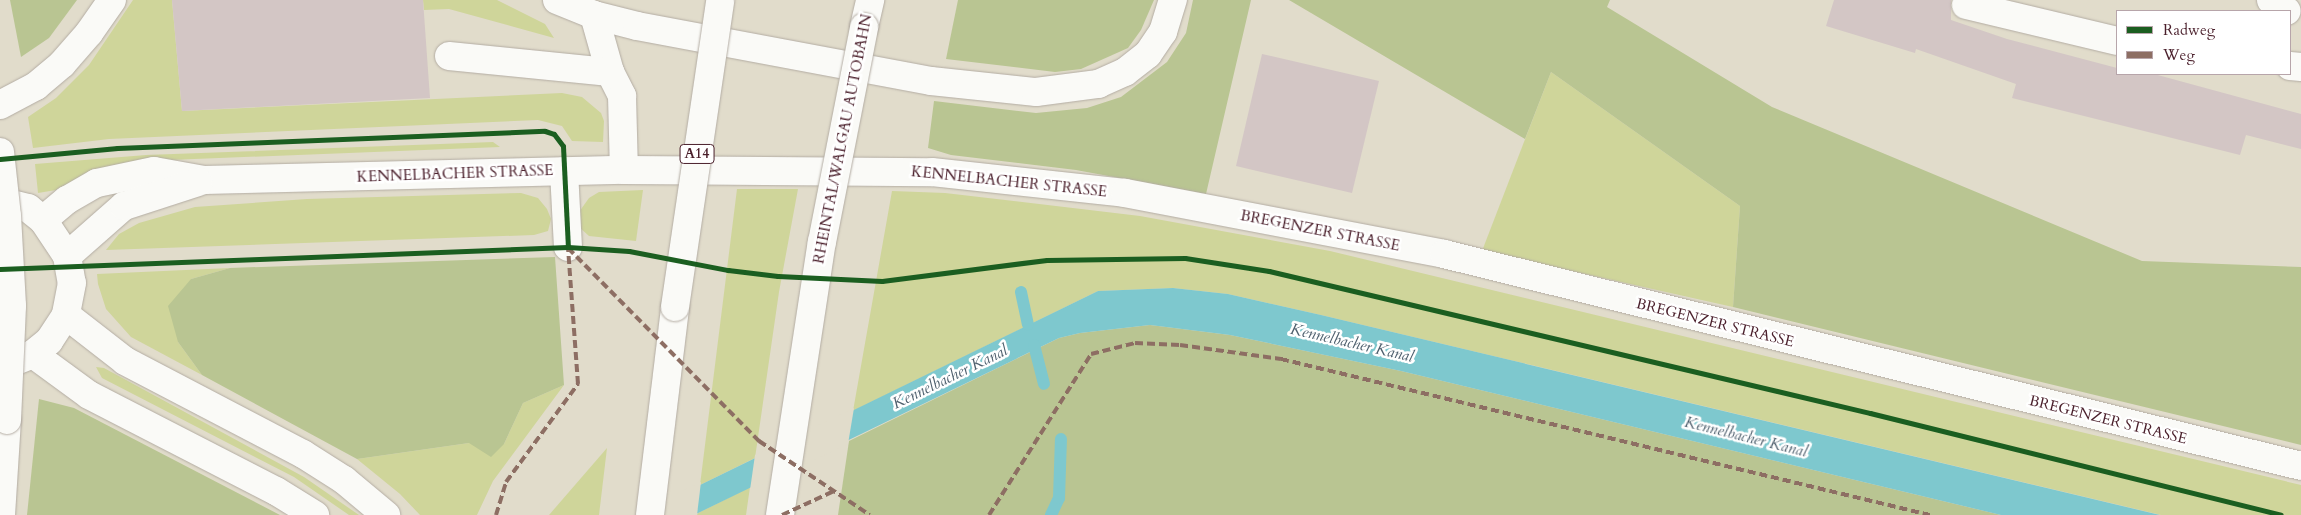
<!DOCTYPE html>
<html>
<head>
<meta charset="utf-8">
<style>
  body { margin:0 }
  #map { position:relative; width:2301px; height:515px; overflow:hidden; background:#e1dccb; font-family:Cardo,serif }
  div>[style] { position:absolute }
  .green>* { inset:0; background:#cfd59a }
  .forest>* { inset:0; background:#b9c592 }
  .water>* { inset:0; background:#7ec8ce }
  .pier>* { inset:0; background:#e1dccb }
  .stream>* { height:12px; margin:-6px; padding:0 6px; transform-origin:6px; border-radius:6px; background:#7ec8ce }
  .building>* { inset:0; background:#d3c6c5 }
  .roads { filter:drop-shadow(0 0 1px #b3aca3) drop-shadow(0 0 1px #b3aca3) }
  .minor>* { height:28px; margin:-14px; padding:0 14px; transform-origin:14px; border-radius:14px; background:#fafaf7 }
  .major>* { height:28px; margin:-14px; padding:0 14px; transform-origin:14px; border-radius:14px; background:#fafaf7 }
  .highway>* { height:28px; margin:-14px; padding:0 14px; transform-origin:14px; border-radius:14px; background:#fafaf7 }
  .bridges { filter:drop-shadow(0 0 1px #b3aca3) drop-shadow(0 0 1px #b3aca3) }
  .highway-bridge>* { height:28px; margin:-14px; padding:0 14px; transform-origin:14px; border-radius:14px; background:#fafaf7 }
  .quiet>* { height:4px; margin-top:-2px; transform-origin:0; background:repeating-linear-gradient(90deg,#8d6e63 0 8px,transparent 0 12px) }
  .cycleway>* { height:5px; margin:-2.5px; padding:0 2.5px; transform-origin:2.5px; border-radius:2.5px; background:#1b5e20 }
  span { translate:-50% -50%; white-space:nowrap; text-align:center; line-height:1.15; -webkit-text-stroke:5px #fff; paint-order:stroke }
  .shield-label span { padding:1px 4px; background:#fff; border:1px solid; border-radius:4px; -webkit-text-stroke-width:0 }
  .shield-label { font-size:14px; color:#4a1f2b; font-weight:700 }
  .street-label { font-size:15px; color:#4a1f2b }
  .water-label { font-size:16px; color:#4e5f6d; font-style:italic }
  .legend { position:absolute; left:2116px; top:10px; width:175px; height:65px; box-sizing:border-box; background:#fff; border:1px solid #b7a5aa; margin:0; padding:6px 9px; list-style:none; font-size:15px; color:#4a1f2b }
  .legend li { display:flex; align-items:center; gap:10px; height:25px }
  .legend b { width:25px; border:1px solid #b7a5aa }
</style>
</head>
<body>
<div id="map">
  <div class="green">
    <i style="clip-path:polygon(133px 0,172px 0,182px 111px,562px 93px,582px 97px,601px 113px,604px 121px,603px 142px,572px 141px,562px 126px,538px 120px,109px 139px,33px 148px,28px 117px,56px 98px,89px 65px)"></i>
    <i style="clip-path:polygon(423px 0,497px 0,545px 24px,554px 38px,449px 9px,424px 10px)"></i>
    <i style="clip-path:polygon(1551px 72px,1740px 206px,1733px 307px,1482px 251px)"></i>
    <i style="clip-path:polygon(493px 142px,500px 147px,145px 161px,56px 190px,38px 193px,35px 164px,146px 155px)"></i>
    <i style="clip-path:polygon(737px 189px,798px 189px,779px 292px,755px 458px,700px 485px)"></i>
    <i style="clip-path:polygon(643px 190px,636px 241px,589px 236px,579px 227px,579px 212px,589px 198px,599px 192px)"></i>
    <i style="clip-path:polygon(892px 191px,945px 193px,1140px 216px,1330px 251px,2301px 485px,2301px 515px,2161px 515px,1321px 315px,1228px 294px,1173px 288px,1098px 291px,853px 411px)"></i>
    <i style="clip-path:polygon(521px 193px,538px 198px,547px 209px,551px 219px,548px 231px,534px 235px,106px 250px,119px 234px,139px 223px,195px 207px,307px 199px)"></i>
    <i style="clip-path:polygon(230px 268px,191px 279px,178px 342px,202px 375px,131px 337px,106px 309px,98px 284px,97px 274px)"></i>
    <i style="clip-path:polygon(96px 367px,104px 368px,304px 477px,359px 515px,349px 515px,294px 477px,102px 378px)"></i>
    <i style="clip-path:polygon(564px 385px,493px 481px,477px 515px,420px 515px,400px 494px,357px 459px,469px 443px,504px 444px,523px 403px)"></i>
    <i style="clip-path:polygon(607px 448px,599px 515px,549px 515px)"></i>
    <i style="clip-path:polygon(750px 487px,746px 515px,697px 515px,698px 513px)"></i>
  </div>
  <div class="forest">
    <i style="clip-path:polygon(10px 0,77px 0,49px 38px,21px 57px)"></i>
    <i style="clip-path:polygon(958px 0,1154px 0,1141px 30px,1128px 48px,1081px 69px,1055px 72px,946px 59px)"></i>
    <i style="clip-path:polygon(1193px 0,1251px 0,1206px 194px,1076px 170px,951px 155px,928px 148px,934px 101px,1036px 113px,1087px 108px,1121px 97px,1167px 62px,1186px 33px)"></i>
    <i style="clip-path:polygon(1289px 0,1610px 0,1607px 7px,1772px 107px,2142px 261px,2301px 267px,2301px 445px,1733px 307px,1740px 206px,1551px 72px,1525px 139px)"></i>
    <i style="clip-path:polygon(555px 257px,564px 385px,523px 403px,504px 444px,491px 457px,469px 443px,357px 459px,202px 375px,178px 342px,168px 306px,191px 279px,230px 268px)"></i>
    <i style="clip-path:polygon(1150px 325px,1230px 335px,1401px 371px,2001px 515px,838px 515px,849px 441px,1059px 338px,1080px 333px)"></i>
    <i style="clip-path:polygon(39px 399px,74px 408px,280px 515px,27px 515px)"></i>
  </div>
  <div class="water">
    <i style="clip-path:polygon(1173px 288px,1228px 294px,1321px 315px,2160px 515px,2001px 515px,1401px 371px,1230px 335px,1150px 325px,1080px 333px,1059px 338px,694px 515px,700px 485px,1098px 291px)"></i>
  </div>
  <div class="pier">
    <i style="clip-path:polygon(854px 408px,848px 444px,750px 490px,755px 455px)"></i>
    <i style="clip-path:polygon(701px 482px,697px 515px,634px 515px,636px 513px)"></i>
  </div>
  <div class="stream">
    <i style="left:1021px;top:292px;width:33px;rotate:78deg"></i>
    <i style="left:1034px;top:345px;width:40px;rotate:75.6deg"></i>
    <i style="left:1051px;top:515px;width:19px;rotate:-65deg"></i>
    <i style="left:1059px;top:498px;width:59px;rotate:-88.1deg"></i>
  </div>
  <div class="building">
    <i style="clip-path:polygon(172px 0,423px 0,430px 98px,182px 111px)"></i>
    <i style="clip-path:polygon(1834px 0,1951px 0,1951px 20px,2007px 39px,2117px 68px,2117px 74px,2154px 74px,2301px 114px,2301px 149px,2246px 135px,2240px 155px,2012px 98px,2016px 84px,1916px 49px,1915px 53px,1826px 26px)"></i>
    <i style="clip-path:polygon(1262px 54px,1379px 81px,1352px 193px,1236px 166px)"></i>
  </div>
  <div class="roads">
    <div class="minor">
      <i style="left:557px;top:0;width:40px;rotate:22deg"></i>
      <i style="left:594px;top:15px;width:59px;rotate:74.3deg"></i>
      <i style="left:2271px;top:0;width:19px;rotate:35deg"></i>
      <i style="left:1966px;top:5px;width:155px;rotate:13.4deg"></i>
      <i style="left:594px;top:15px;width:44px;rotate:14.3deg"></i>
      <i style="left:637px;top:26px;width:299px;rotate:10.6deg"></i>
      <i style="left:931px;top:81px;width:106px;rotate:6deg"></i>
      <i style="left:1036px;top:92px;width:63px;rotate:-7.4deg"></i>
      <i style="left:1098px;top:84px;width:30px;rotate:-24deg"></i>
      <i style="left:1125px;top:72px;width:29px;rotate:-38deg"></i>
      <i style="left:1148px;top:54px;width:27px;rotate:-56deg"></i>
      <i style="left:1163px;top:32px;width:34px;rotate:-73deg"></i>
      <i style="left:449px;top:56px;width:162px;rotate:5.7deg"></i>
      <i style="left:610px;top:72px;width:27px;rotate:63deg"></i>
      <i style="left:622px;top:96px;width:74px;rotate:88.5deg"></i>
      <i style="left:2290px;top:66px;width:11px;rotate:5deg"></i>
      <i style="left:0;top:105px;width:41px;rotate:-27.8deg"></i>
      <i style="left:36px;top:86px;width:34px;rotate:-40deg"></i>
      <i style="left:62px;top:64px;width:41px;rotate:-48.9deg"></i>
      <i style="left:89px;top:33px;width:40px;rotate:-55.1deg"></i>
      <i style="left:564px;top:171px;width:76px;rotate:87deg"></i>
    </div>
    <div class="major">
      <i style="left:0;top:201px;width:29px;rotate:14deg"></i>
      <i style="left:28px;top:208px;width:19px;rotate:39deg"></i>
      <i style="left:43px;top:220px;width:43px;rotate:56.3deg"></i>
      <i style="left:67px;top:256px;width:27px;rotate:80deg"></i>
      <i style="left:72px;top:283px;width:33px;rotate:101deg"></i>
      <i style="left:66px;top:315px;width:31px;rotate:123deg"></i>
      <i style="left:49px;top:341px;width:21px;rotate:141deg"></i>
      <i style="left:33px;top:354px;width:24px;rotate:158deg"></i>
      <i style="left:43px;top:220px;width:31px;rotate:-40deg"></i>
      <i style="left:67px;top:200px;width:34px;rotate:-30deg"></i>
      <i style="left:97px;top:183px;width:58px;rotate:-11.9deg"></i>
      <i style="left:154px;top:171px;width:51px;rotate:10.2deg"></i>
      <i style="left:204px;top:180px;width:420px;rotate:-1.4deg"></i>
      <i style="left:624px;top:170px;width:308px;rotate:0.4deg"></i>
      <i style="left:932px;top:172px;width:194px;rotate:6.2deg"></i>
      <i style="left:1125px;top:193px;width:325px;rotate:10.8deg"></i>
      <i style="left:1444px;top:254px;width:883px;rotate:13.89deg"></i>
      <i style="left:67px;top:256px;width:76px;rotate:-41.3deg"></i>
      <i style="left:124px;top:206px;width:78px;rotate:-18deg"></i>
    </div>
    <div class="highway">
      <i style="left:864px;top:27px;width:28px;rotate:-77deg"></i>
      <i style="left:66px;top:315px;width:75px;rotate:37.9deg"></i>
      <i style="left:125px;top:361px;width:201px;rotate:27.6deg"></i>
      <i style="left:303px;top:454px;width:49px;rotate:32.4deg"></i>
      <i style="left:344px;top:480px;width:55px;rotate:39.8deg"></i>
      <i style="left:33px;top:354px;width:69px;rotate:36.2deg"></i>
      <i style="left:89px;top:395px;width:210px;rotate:27.2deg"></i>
      <i style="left:276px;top:491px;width:46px;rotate:31.6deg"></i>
      <i style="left:1px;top:515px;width:95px;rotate:-86.4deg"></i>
      <i style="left:650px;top:515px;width:209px;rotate:-83.1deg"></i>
    </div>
  </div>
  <div class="bridges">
    <div class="highway-bridge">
      <i style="left:0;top:152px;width:64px;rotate:83.8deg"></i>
      <i style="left:7px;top:216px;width:90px;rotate:86.8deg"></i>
      <i style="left:12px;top:306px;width:114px;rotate:92.5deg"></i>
      <i style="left:675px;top:307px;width:309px;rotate:-81.6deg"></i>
      <i style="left:780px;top:515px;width:276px;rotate:-81.3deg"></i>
      <i style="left:822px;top:242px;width:219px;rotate:-78.9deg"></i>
    </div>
  </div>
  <div class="quiet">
    <i style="left:568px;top:248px;width:272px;rotate:45.3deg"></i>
    <i style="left:759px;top:441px;width:133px;rotate:33.7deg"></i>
    <i style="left:496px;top:515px;width:34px;rotate:-73deg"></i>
    <i style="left:506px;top:482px;width:122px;rotate:-53.7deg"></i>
    <i style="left:578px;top:384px;width:137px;rotate:-94.2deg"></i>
    <i style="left:782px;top:515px;width:57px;rotate:-24.8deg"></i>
    <i style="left:989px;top:515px;width:191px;rotate:-57.6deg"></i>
    <i style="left:1091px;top:354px;width:45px;rotate:-14deg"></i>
    <i style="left:1135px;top:343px;width:45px;rotate:2.5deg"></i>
    <i style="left:1180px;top:345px;width:102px;rotate:7.9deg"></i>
    <i style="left:1281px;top:359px;width:667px;rotate:13.52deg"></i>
  </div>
  <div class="cycleway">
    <i style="left:0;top:159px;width:118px;rotate:-5.4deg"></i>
    <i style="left:117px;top:148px;width:428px;rotate:-2.3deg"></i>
    <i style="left:545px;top:131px;width:9px;rotate:18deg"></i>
    <i style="left:554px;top:134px;width:15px;rotate:53deg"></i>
    <i style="left:563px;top:146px;width:101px;rotate:87.2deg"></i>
    <i style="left:0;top:269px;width:568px;rotate:-2.22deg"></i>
    <i style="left:568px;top:247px;width:61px;rotate:3.8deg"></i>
    <i style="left:629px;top:251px;width:101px;rotate:10.9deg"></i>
    <i style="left:728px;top:270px;width:50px;rotate:6.8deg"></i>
    <i style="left:778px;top:276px;width:104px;rotate:2.8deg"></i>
    <i style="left:882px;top:281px;width:166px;rotate:-7.3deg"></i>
    <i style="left:1047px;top:260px;width:138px;rotate:-0.8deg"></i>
    <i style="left:1185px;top:258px;width:85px;rotate:8.8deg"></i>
    <i style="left:1269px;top:271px;width:618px;rotate:13.29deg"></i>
    <i style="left:1870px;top:413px;width:423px;rotate:13.9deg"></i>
  </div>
  <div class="shield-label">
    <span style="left:697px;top:154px">A14</span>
  </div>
  <div class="street-label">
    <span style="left:843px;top:139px;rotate:-79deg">RHEINTAL/WALGAU AUTOBAHN</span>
    <span style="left:455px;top:174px;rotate:-2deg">KENNELBACHER STRASSE</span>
    <span style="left:1009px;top:182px;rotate:6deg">KENNELBACHER STRASSE</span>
    <span style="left:1320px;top:231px;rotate:11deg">BREGENZER STRASSE</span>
    <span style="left:1715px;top:323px;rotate:14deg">BREGENZER STRASSE</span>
    <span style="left:2108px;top:420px;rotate:14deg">BREGENZER STRASSE</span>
  </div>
  <div class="water-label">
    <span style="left:1352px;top:343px;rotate:13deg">Kennelbacher Kanal</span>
    <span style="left:950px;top:377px;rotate:-26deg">Kennelbacher Kanal</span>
    <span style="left:1746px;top:437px;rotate:14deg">Kennelbacher Kanal</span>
  </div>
  <ul class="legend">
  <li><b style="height:6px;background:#1b5e20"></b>Radweg</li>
  <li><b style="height:6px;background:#8d6e63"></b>Weg</li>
  </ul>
</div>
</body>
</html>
